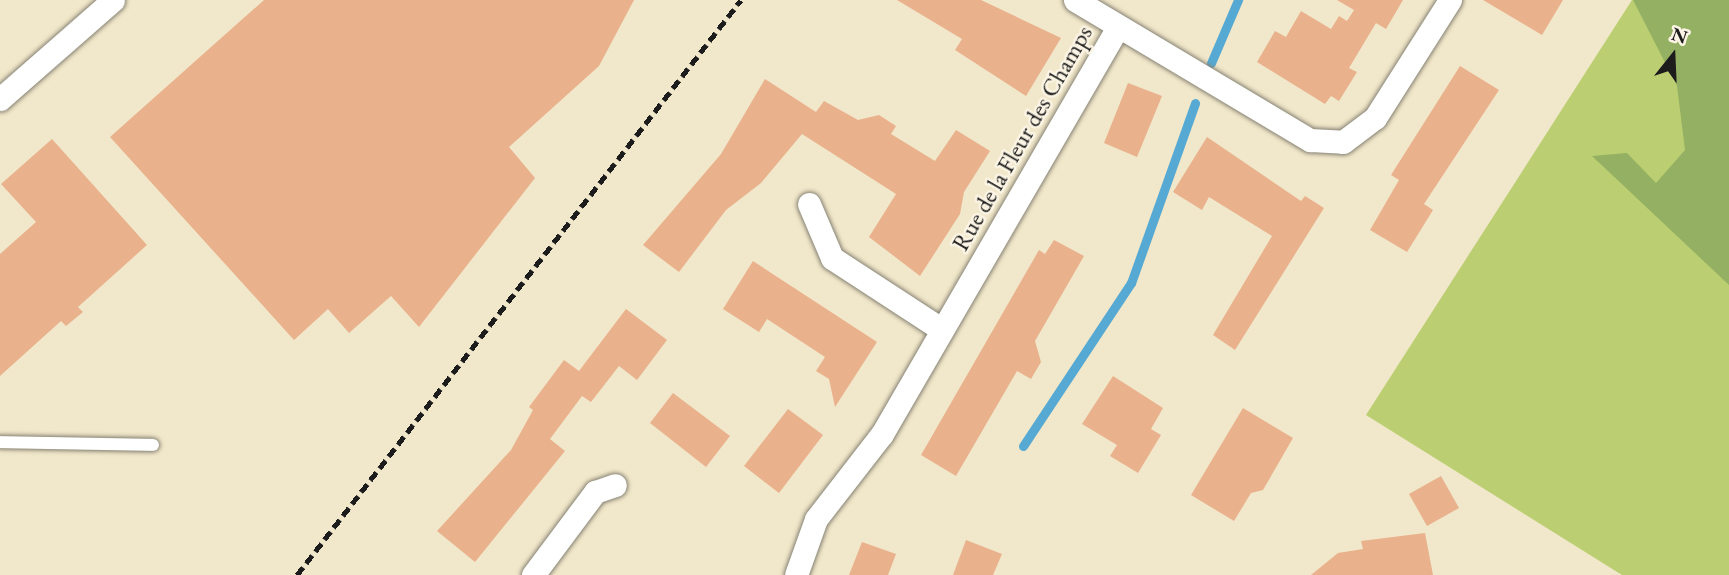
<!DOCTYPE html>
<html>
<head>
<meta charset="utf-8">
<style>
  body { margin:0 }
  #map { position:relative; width:1729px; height:575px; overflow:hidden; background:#f1e7ca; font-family:"EB Garamond",serif }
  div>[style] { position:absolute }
  .green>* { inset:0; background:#bbce71 }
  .forest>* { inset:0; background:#94b163 }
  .stream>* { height:9px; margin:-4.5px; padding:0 4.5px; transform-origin:4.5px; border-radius:4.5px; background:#56a9d2 }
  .building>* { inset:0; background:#e9b28d }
  .roads { filter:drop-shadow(0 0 2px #868273) drop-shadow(0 0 2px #868273) }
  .service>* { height:12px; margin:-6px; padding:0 6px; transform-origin:6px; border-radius:6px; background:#fff }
  .minor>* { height:23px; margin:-11.5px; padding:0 11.5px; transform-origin:11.5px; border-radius:11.5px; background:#fff }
  .rail>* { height:5px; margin-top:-2.5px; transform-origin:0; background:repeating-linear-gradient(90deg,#1c1c1c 0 10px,transparent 0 15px) }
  span { translate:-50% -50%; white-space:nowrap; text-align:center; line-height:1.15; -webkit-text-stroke:5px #fcf5e5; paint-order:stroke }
  .street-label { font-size:24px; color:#1c1c1c }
  .north { position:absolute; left:1638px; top:21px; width:70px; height:70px; -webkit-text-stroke:5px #fcf5e5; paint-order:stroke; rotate:18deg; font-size:19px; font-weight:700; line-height:28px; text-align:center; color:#1c1c1c }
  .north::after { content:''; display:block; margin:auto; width:24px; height:32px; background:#1c1c1c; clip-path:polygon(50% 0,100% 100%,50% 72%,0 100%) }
</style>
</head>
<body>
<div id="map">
  <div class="green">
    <i style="clip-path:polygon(1632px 0,1729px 0,1729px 575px,1622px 575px,1366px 415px)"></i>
  </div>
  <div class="forest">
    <i style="clip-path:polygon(1633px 0,1729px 0,1729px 285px,1592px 156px,1627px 153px,1656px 183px,1685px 150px,1677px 86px)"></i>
  </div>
  <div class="stream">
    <i style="left:1211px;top:63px;width:69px;rotate:-66.8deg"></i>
    <i style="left:1023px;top:446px;width:196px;rotate:-56.5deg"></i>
    <i style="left:1131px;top:283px;width:191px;rotate:-70.4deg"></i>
  </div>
  <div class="building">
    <i style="clip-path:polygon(264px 0,634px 0,599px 66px,509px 147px,535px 178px,419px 327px,391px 296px,349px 333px,328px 309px,294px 340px,110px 137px)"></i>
    <i style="clip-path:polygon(897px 0,981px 0,1061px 38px,1026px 96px,955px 50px,962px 39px)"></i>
    <i style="clip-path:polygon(1337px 0,1403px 0,1386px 29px,1376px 23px,1349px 68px,1357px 72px,1339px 101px,1331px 96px,1325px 104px,1257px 62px,1275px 31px,1286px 37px,1301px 11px,1331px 29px,1339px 16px,1347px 21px,1354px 10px)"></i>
    <i style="clip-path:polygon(1483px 0,1563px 0,1542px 35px)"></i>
    <i style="clip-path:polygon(1460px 66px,1499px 90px,1424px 204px,1433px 210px,1407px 252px,1370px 230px,1399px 180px,1391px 175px)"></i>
    <i style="clip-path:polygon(765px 79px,816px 112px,824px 101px,858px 120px,879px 115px,896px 126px,891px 134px,935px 161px,956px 130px,990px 151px,964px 192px,960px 214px,920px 276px,869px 237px,896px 194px,802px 134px,761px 183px,726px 210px,679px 272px,643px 245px,721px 154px)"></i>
    <i style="clip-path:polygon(1128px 83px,1162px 96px,1137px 157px,1104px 143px)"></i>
    <i style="clip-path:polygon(1207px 137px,1301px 201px,1305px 196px,1324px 208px,1235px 350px,1213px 335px,1272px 236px,1209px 197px,1202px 210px,1173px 192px)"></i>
    <i style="clip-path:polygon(52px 139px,147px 245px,78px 307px,83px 312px,66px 326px,61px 321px,0 376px,0 254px,36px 222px,1px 184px)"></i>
    <i style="clip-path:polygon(1054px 240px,1084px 256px,1035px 341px,1041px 362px,1031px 379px,1017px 371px,956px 476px,921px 455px,1039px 250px,1045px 254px)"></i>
    <i style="clip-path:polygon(753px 261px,877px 342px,835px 407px,829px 379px,816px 371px,825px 357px,767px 319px,759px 332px,723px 309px)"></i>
    <i style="clip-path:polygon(626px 309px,667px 340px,637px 380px,619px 366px,591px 402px,582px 396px,550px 439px,565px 451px,475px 562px,437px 531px,511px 450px,533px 410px,529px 407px,564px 360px,579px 371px)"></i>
    <i style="clip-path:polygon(1113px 376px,1163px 408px,1151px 429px,1161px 435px,1138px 473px,1110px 456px,1117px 445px,1082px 424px)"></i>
    <i style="clip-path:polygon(673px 393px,730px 436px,706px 467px,650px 423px)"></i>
    <i style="clip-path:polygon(1243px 408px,1293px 438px,1263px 490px,1251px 493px,1234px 521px,1191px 495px)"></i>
    <i style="clip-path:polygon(788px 409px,823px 435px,779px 493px,744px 466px)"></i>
    <i style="clip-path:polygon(1441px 476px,1459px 508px,1427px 526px,1409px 494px)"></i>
    <i style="clip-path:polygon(1425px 533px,1433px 575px,1311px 575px,1338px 553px,1363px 549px,1361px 541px)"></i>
    <i style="clip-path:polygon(966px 540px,1002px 554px,993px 575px,953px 575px)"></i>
    <i style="clip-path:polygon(862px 542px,896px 554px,888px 575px,849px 575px)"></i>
  </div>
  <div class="roads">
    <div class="service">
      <i style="left:0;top:442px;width:153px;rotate:1.1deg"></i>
    </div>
    <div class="minor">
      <i style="left:1075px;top:0;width:274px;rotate:30.8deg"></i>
      <i style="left:1310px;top:140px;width:33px;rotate:3deg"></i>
      <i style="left:1343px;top:142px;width:40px;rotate:-37deg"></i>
      <i style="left:1375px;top:118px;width:140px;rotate:-57.6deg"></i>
      <i style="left:0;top:99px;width:150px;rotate:-41.2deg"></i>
      <i style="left:809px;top:204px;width:59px;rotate:66.9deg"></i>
      <i style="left:832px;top:258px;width:130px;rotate:33.1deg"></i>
      <i style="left:533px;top:575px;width:104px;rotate:-53.2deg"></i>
      <i style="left:595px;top:492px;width:21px;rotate:-19deg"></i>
      <i style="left:796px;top:575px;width:59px;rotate:-70.3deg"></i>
      <i style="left:816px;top:519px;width:108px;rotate:-52.2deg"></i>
      <i style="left:882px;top:434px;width:467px;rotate:-59.9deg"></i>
    </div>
  </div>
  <div class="rail">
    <i style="left:297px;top:575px;width:726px;rotate:-52.33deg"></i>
  </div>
  <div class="street-label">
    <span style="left:1022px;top:138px;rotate:-60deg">Rue de la Fleur des Champs</span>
  </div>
  <div class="north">N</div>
</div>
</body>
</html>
